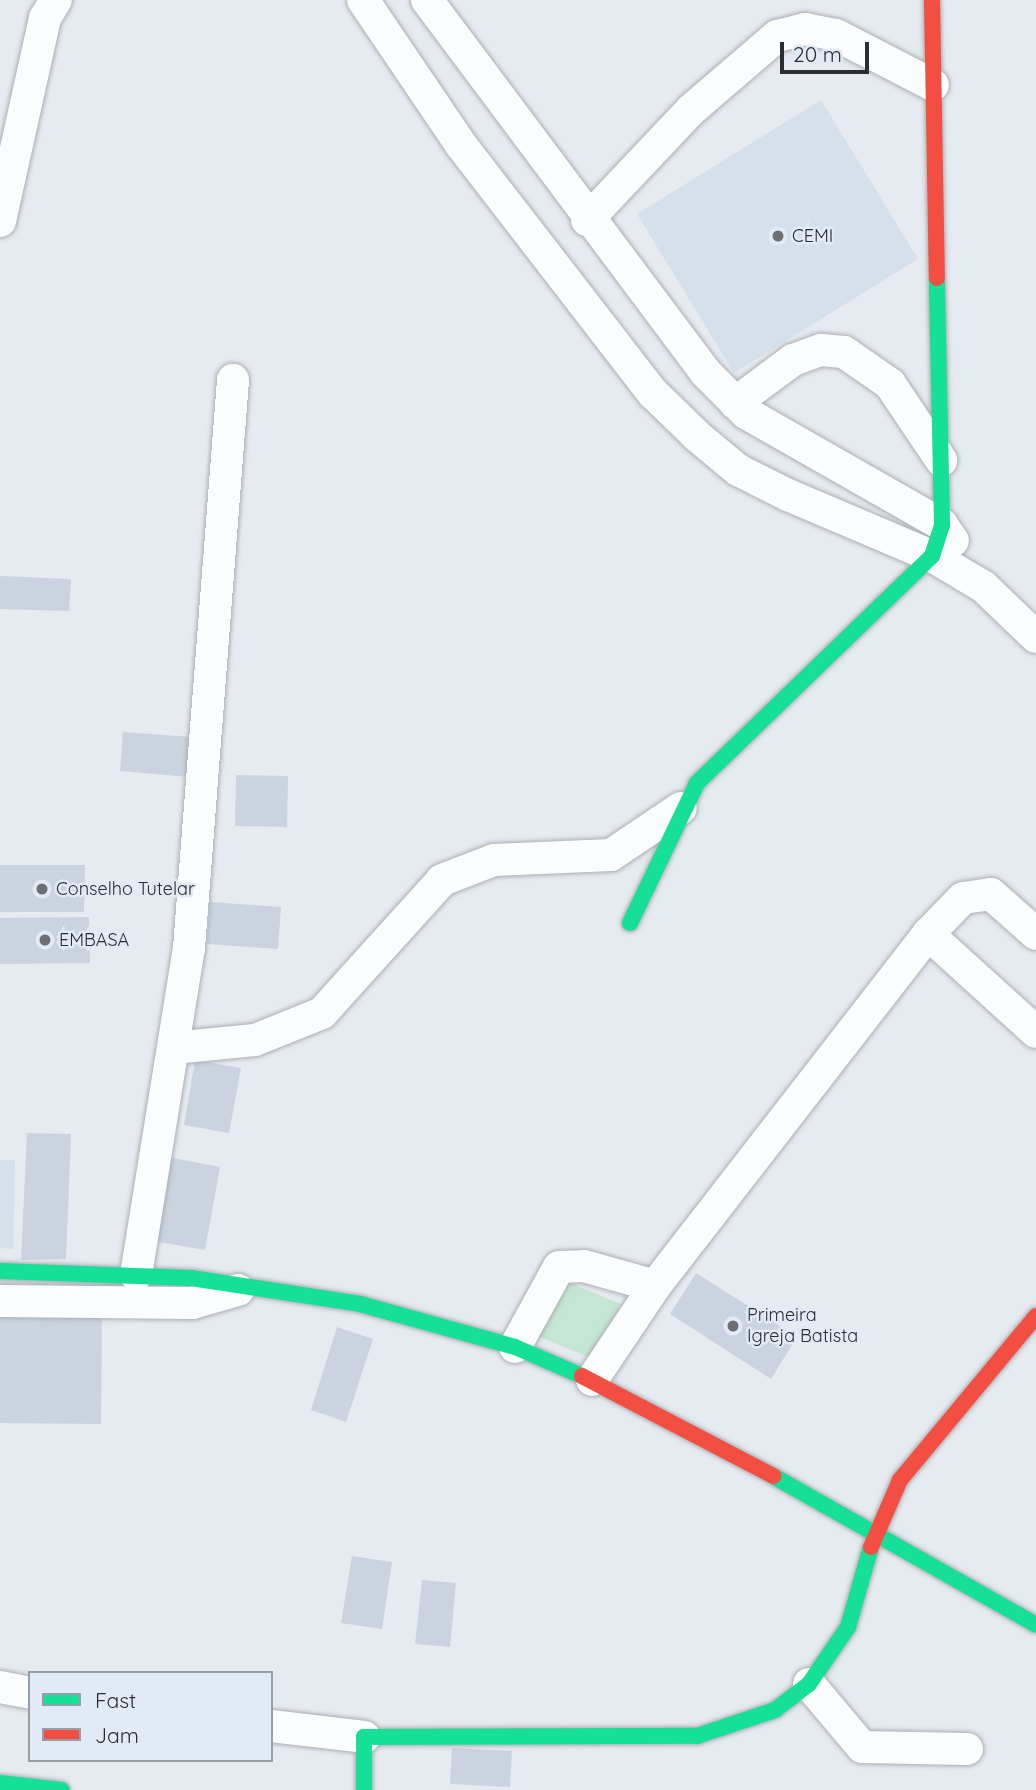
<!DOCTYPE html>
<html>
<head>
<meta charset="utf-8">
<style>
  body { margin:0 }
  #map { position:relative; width:1036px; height:1790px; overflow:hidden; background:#e6ebf1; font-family:Quicksand,sans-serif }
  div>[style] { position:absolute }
  .built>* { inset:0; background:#d6e0eb }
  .green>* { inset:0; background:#c5e6d3 }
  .building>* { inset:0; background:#cad3df }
  .roads { filter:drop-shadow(0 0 2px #abafb3) drop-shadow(0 0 2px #abafb3) }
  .street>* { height:32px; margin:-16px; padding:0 16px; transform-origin:16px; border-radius:16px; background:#fbfcfd }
  .fast>* { height:16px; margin:-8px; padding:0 8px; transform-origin:8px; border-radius:8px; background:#16e098 }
  .jam>* { height:16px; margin:-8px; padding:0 8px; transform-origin:8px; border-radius:8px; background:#f24e42 }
  .dots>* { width:19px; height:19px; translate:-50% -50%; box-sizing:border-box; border:4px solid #e2eaf5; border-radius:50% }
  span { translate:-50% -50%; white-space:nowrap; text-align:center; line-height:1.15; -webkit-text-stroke:5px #e2eaf5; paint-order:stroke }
  .poi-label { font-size:18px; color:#2a2d31 }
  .left { translate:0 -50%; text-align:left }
  .legend { position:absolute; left:28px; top:1671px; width:245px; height:91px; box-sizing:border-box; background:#e2eaf5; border:2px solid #989ea7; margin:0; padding:9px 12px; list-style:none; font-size:21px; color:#2a2d31 }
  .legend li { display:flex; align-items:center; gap:14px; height:35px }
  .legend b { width:35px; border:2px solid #989ea7 }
  .scale { position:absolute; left:780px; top:42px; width:89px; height:32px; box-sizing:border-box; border:4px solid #2a2d31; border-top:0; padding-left:9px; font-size:21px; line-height:24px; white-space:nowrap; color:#2a2d31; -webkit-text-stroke:5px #e2eaf5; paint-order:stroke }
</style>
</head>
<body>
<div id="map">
  <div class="built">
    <i style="clip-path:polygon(821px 100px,918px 259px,734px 373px,637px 214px)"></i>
    <i style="clip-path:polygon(0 1160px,15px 1160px,13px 1249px,0 1248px)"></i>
  </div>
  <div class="green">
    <i style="clip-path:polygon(559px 1278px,620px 1304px,598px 1361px,535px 1335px)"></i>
  </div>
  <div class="building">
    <i style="clip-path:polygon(0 576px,71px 579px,69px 611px,0 609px)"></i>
    <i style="clip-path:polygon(123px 732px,192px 737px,189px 777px,120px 771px)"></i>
    <i style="clip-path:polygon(236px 775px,288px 776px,287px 827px,235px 826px)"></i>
    <i style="clip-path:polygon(0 865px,85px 865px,84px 912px,0 912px)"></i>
    <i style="clip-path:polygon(210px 902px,281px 907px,278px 949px,207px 944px)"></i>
    <i style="clip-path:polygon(89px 917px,90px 963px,0 964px,0 918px)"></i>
    <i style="clip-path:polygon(195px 1060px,241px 1068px,229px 1133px,184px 1125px)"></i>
    <i style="clip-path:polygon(27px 1133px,71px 1134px,66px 1259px,21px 1260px)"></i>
    <i style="clip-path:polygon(168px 1157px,220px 1167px,205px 1250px,153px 1241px)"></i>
    <i style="clip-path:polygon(696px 1273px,797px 1337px,771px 1379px,670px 1314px)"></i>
    <i style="clip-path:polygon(0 1315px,102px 1315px,101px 1424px,0 1423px)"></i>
    <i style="clip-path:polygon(337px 1327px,373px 1339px,346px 1422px,311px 1410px)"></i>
    <i style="clip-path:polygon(352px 1556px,392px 1562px,382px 1629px,341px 1623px)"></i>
    <i style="clip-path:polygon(422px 1580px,456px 1583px,450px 1647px,415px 1644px)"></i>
    <i style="clip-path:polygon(452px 1748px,512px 1751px,510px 1787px,450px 1784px)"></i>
  </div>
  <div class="roads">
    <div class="street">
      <i style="left:363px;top:0;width:175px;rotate:55.9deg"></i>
      <i style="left:461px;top:145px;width:314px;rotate:52.3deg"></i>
      <i style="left:653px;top:393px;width:62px;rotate:44.3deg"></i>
      <i style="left:697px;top:436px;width:53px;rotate:39.7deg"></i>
      <i style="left:738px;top:470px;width:56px;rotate:26.6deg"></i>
      <i style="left:788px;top:495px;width:156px;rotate:23deg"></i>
      <i style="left:932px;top:556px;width:61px;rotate:30.8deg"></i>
      <i style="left:984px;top:587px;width:72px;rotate:43.9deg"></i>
      <i style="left:427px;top:0;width:466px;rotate:53.2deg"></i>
      <i style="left:706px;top:373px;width:57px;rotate:45deg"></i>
      <i style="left:746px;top:413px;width:226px;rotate:29.7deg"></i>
      <i style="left:942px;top:525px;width:19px;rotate:55deg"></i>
      <i style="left:587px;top:220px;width:151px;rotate:-46.6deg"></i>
      <i style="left:691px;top:110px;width:113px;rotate:-40.7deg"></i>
      <i style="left:777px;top:36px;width:29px;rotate:-14deg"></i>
      <i style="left:805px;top:29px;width:32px;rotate:11deg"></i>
      <i style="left:836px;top:35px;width:109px;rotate:27.3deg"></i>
      <i style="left:0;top:221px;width:208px;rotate:-77.5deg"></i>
      <i style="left:45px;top:18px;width:21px;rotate:-59deg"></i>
      <i style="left:735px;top:403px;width:72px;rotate:-36.6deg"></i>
      <i style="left:793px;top:360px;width:30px;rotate:-20deg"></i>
      <i style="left:821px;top:350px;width:23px;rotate:5deg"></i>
      <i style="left:844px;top:352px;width:56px;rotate:34.8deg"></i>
      <i style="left:890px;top:384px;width:92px;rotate:56.1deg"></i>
      <i style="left:928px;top:934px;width:146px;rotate:42.2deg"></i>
      <i style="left:173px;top:1048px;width:82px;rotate:-5.6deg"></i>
      <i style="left:255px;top:1040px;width:72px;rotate:-21.9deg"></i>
      <i style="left:322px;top:1013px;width:179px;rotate:-47.9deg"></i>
      <i style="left:442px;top:880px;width:56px;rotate:-21deg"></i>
      <i style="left:494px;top:860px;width:117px;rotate:-2.4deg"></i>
      <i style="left:611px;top:855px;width:84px;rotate:-33.9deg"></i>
      <i style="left:136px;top:1275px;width:331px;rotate:-80.8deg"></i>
      <i style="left:189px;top:948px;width:570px;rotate:-85.57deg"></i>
      <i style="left:655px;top:1286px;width:445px;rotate:-52.2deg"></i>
      <i style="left:928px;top:934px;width:50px;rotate:-45.8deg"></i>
      <i style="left:963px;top:898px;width:28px;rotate:-8deg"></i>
      <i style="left:991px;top:894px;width:60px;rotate:41.6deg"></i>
      <i style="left:0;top:1301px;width:192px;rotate:0.6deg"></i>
      <i style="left:192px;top:1303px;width:48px;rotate:-15.8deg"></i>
      <i style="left:515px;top:1347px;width:91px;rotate:-61.2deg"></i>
      <i style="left:559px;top:1267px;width:25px;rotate:-2deg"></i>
      <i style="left:584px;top:1266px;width:74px;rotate:15.7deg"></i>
      <i style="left:655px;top:1286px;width:113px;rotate:123.8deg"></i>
      <i style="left:809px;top:1684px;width:82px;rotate:49.9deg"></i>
      <i style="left:862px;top:1747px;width:105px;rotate:1.1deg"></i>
      <i style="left:0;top:1687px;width:31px;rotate:11deg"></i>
      <i style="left:271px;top:1726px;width:94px;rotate:6.7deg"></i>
    </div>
    <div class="fast">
      <i style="left:630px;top:923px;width:155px;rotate:-64.4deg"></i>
      <i style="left:697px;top:783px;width:327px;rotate:-44deg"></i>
      <i style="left:932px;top:556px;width:33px;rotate:-72deg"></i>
      <i style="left:942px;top:525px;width:247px;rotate:-91.2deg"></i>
      <i style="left:0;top:1271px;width:191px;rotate:2.1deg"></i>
      <i style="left:191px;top:1278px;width:171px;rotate:8.7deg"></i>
      <i style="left:360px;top:1304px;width:161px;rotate:15.5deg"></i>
      <i style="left:515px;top:1347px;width:73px;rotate:23.4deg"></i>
      <i style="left:773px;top:1476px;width:302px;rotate:29.5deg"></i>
      <i style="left:0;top:1783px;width:62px;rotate:6.4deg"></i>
      <i style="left:364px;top:1790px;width:53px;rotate:-90deg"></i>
      <i style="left:364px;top:1737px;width:333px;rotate:-0.2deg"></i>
      <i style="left:697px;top:1736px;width:82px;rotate:-18.4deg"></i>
      <i style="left:775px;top:1710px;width:43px;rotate:-37.4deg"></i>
      <i style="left:809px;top:1684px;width:69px;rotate:-55.6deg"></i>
      <i style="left:848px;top:1627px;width:83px;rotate:-74deg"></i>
    </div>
    <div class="jam">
      <i style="left:932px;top:0;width:278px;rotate:89deg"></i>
      <i style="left:582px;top:1376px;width:216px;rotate:27.6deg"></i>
      <i style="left:871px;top:1547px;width:73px;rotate:-66.6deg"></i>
      <i style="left:900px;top:1480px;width:213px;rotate:-50.3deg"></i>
    </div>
  </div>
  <div class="dots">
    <i style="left:778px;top:236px;background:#6c7074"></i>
    <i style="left:42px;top:889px;background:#6c7074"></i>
    <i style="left:45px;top:940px;background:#6c7074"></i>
    <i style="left:733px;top:1326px;background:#6c7074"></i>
  </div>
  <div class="poi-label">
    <span class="left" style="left:792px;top:236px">CEMI</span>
    <span class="left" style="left:56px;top:889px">Conselho Tutelar</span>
    <span class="left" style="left:59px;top:940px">EMBASA</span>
    <span class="left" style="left:747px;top:1326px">Primeira<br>Igreja Batista</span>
  </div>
  <ul class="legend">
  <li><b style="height:9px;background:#16e098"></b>Fast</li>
  <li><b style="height:9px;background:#f24e42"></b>Jam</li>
  </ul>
  <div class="scale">20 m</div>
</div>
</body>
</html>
